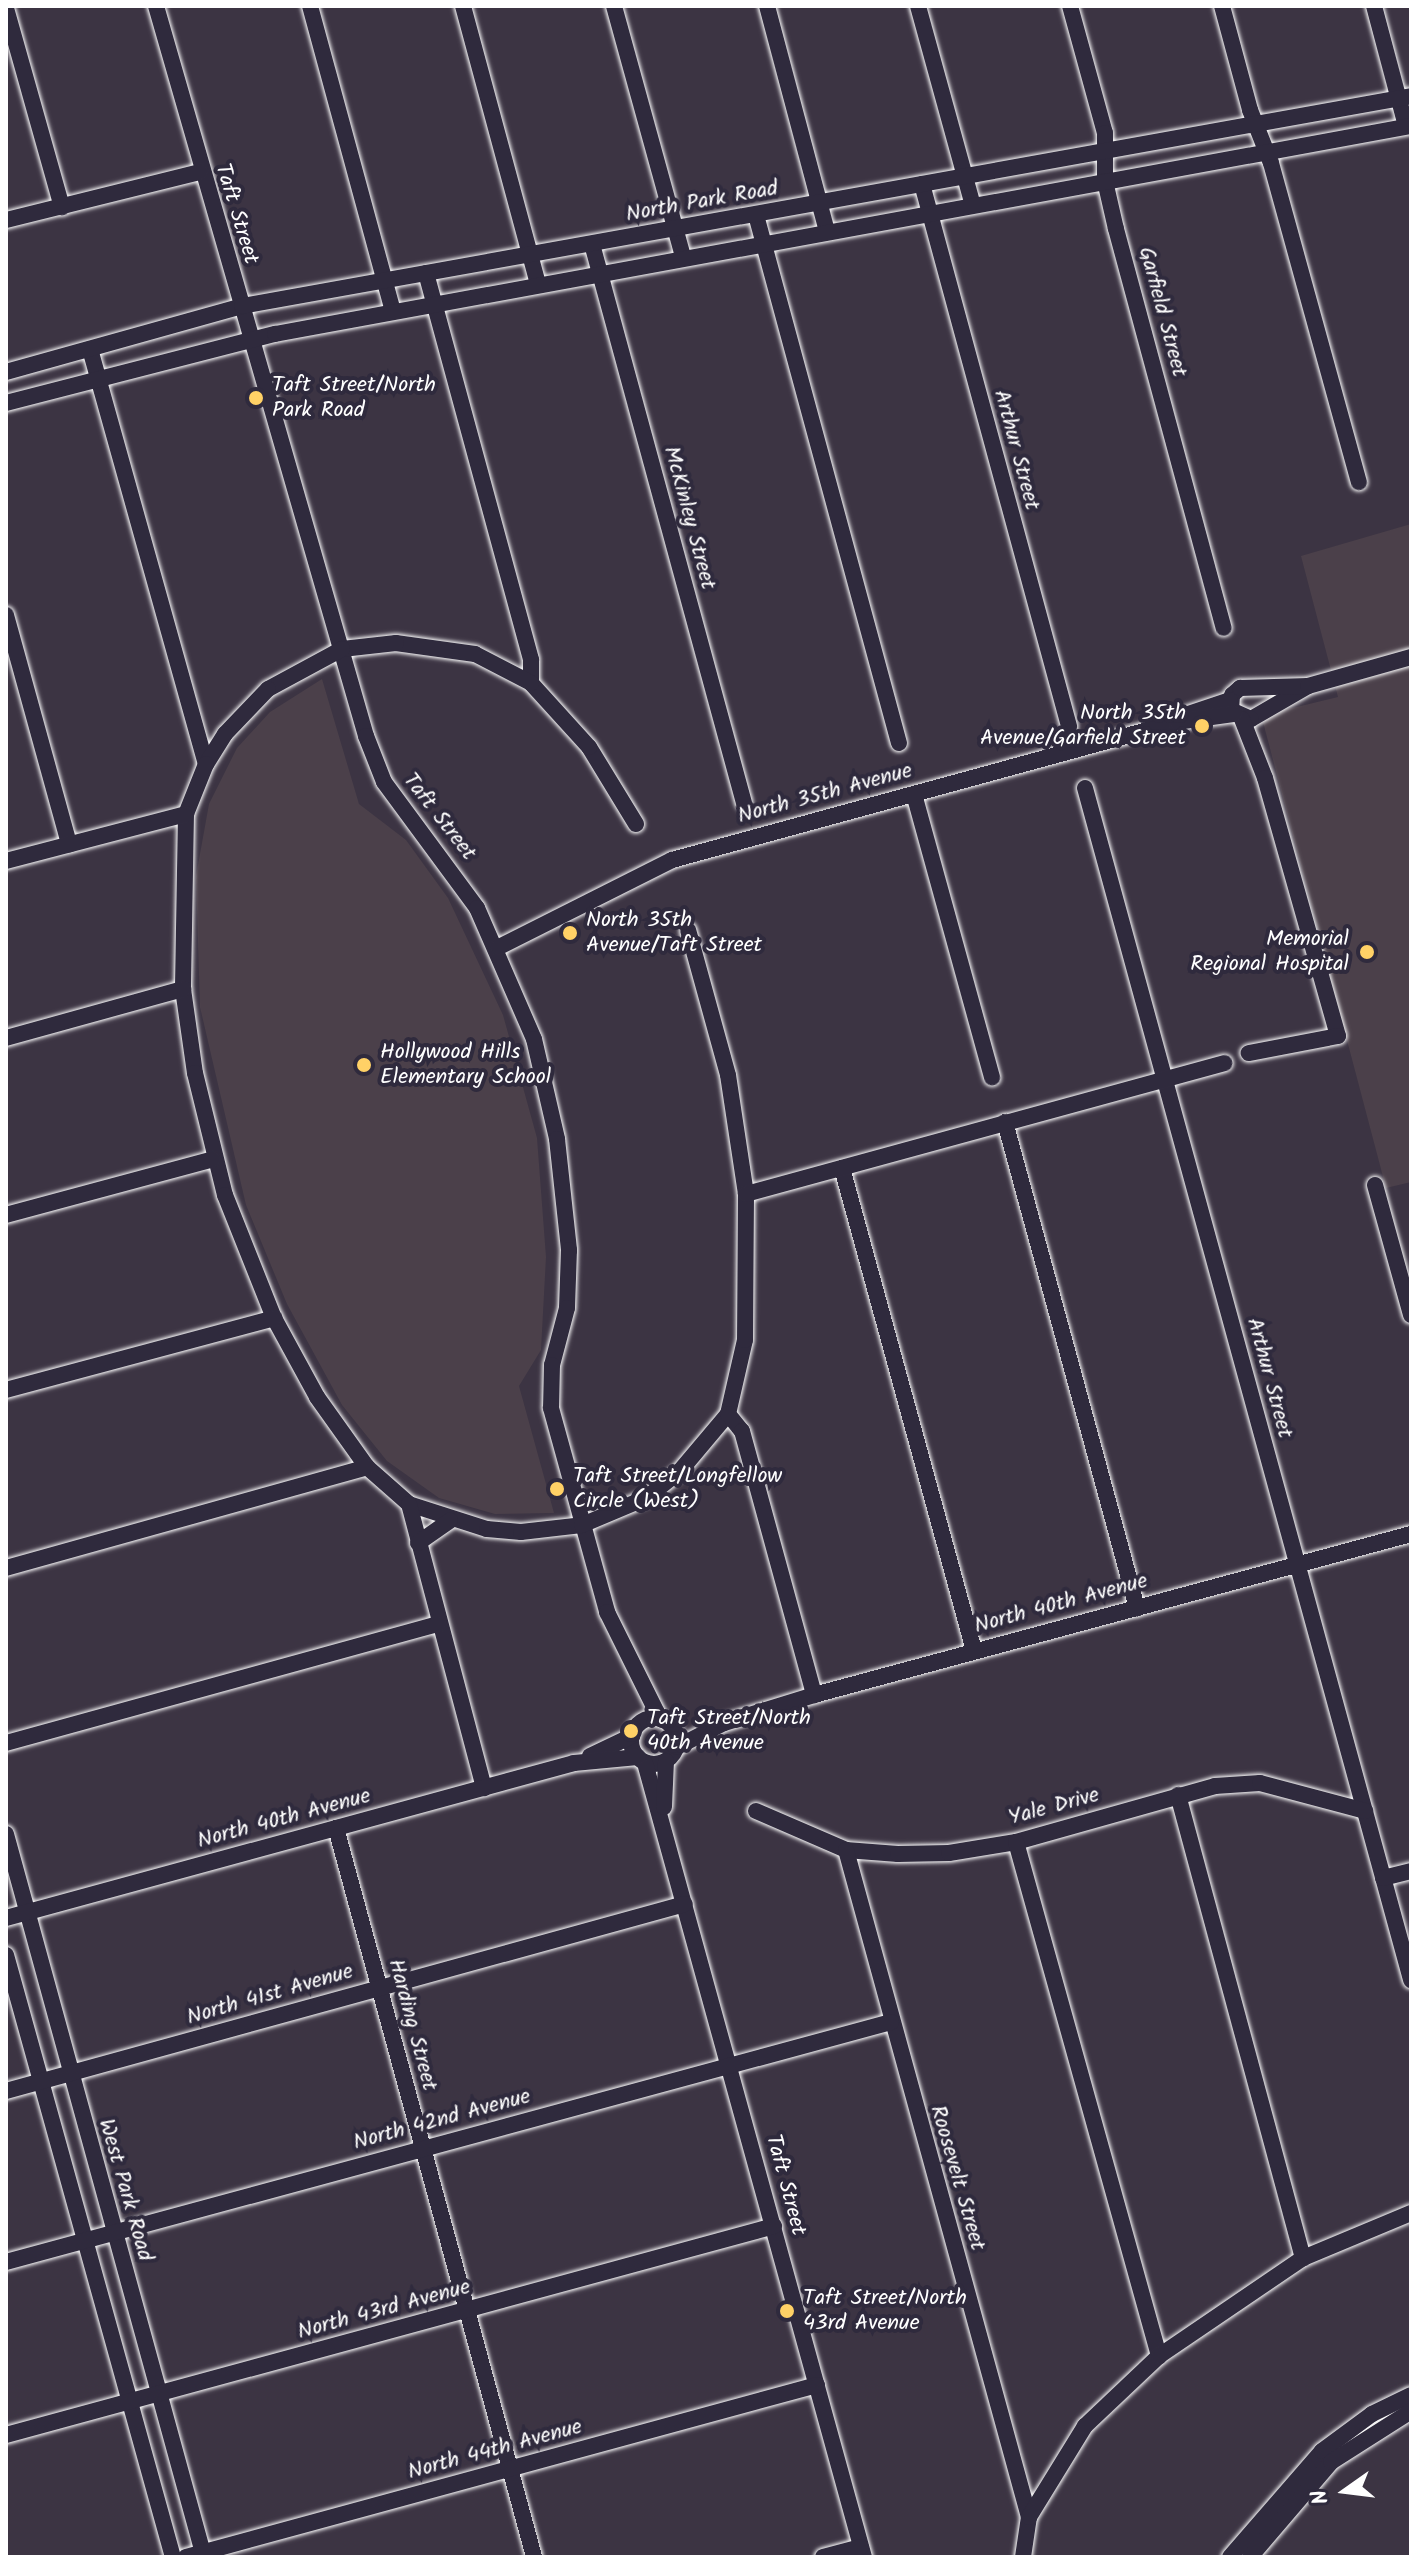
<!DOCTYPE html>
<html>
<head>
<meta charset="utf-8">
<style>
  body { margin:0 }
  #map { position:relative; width:1417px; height:2563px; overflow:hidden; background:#3c3443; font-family:Kalam,sans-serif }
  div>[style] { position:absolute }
  .built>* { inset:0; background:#4b404a }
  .roads { filter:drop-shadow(0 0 2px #fff) drop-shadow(0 0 2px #fff) }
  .minor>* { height:16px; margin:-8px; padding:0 8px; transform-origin:8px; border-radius:8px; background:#2f2a3d }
  .minor>.ring { margin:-8px; padding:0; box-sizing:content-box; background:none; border:16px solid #2f2a3d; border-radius:50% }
  .dots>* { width:22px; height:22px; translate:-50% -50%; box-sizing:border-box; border:4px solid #2f2a3d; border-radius:50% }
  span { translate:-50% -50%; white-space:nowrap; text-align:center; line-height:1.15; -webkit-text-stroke:8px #2f2a3d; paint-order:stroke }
  .street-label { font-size:22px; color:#fff }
  .poi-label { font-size:22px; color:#fff }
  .left { translate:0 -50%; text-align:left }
  .right { translate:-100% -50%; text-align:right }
  .frame { position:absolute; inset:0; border:8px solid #fff; pointer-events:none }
  .north { position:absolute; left:1305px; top:2451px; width:80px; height:80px; -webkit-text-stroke:6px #2f2a3d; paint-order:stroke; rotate:256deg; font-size:22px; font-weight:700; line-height:32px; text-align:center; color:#fff }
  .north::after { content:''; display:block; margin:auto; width:28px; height:36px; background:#fff; clip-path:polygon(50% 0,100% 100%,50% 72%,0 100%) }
</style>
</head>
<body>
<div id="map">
  <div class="built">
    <i style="clip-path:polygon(1411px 524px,1411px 1182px,1386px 1188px,1263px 722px,1276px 712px,1338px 697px,1301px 556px)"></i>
    <i style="clip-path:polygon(322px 679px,359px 804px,406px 840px,448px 898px,503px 1015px,537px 1138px,546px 1257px,541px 1350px,519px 1386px,554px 1513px,495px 1514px,439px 1498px,387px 1461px,342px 1405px,287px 1304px,246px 1205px,200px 1007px,196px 876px,209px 804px,237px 748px,270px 712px)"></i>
  </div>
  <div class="roads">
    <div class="minor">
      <i style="left:156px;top:6px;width:760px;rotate:73.95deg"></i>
      <i style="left:366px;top:736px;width:49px;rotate:68.6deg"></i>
      <i style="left:384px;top:782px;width:157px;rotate:53.6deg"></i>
      <i style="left:477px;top:908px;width:143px;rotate:66.5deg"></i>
      <i style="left:534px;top:1039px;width:103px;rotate:77deg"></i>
      <i style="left:557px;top:1139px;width:112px;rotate:83.8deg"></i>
      <i style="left:569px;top:1250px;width:58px;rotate:92deg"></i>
      <i style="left:567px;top:1308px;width:59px;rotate:104.7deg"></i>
      <i style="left:552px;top:1365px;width:43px;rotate:91.3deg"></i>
      <i style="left:551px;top:1408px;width:212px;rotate:74.6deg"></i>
      <i style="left:607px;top:1612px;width:119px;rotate:63.6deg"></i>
      <i style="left:310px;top:6px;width:316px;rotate:74.8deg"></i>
      <i style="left:463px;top:6px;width:288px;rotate:74.9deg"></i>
      <i style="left:614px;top:6px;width:260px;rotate:74.6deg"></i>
      <i style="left:767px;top:6px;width:233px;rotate:75.1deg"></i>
      <i style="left:918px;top:6px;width:206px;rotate:74.6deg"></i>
      <i style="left:1070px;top:6px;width:132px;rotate:74.6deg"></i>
      <i style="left:1105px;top:133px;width:48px;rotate:90deg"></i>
      <i style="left:1105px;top:181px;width:49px;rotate:77.1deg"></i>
      <i style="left:1116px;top:229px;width:413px;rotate:74.9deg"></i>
      <i style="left:1222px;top:6px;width:108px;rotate:74.9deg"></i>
      <i style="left:1250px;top:110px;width:57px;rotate:68.4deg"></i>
      <i style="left:1271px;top:163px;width:331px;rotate:74.6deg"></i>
      <i style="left:1374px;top:6px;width:124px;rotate:75.1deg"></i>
      <i style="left:6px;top:8px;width:207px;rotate:74.3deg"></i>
      <i style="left:922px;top:184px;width:562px;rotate:74.83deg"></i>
      <i style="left:756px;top:215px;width:547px;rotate:74.85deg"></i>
      <i style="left:6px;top:220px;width:200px;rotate:-13.9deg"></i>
      <i style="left:592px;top:244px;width:579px;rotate:74.79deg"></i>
      <i style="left:426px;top:273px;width:401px;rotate:74.8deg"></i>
      <i style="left:531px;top:660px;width:23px;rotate:90deg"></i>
      <i style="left:90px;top:349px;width:431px;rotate:74.4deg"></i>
      <i style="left:6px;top:372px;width:245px;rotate:-15.6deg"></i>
      <i style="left:242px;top:306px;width:1188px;rotate:-10.18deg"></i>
      <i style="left:6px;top:403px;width:278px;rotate:-14.4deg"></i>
      <i style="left:275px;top:334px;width:1155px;rotate:-10.38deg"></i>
      <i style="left:6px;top:615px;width:238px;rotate:74.6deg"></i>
      <i style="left:1308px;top:686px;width:66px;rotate:149.9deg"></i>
      <i style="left:1251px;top:719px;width:22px;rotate:-156deg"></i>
      <i style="left:1231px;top:710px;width:15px;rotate:-86deg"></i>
      <i style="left:1232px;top:695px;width:11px;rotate:-41deg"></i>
      <i style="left:1240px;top:688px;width:68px;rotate:-1.7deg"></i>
      <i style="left:1308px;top:686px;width:107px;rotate:-15.7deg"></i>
      <i style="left:1188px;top:714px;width:44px;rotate:-18.4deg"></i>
      <i style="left:1242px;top:719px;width:63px;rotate:68.7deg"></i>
      <i style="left:1265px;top:778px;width:268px;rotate:74.2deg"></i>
      <i style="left:1338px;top:1036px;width:91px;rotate:169.2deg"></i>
      <i style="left:1085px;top:788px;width:1236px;rotate:74.7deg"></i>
      <i style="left:914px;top:794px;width:294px;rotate:74.6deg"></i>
      <i style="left:636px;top:824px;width:90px;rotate:-121.4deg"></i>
      <i style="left:589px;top:747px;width:86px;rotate:-132.2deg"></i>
      <i style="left:531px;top:683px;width:63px;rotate:-152.6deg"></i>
      <i style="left:475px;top:654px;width:80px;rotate:-172.1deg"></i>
      <i style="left:396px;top:643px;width:54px;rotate:173.7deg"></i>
      <i style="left:342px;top:649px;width:84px;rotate:151.6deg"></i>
      <i style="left:268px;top:689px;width:62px;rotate:133.7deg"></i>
      <i style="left:225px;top:734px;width:36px;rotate:122deg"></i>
      <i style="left:206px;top:764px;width:54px;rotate:111.8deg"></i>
      <i style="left:186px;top:814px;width:175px;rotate:91deg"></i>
      <i style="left:183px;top:989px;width:85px;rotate:81.9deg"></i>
      <i style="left:195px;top:1073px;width:126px;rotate:76.2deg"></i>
      <i style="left:225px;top:1195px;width:132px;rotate:68.3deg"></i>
      <i style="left:274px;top:1318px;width:90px;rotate:61.4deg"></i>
      <i style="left:317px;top:1397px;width:86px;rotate:54.5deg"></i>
      <i style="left:367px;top:1467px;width:56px;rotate:41.4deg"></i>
      <i style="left:409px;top:1504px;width:82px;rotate:17.8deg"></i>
      <i style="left:487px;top:1529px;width:34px;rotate:5deg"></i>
      <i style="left:521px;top:1532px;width:61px;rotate:-6.5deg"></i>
      <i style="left:582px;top:1525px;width:69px;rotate:-22.9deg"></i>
      <i style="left:646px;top:1498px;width:43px;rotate:-38.5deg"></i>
      <i style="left:680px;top:1471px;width:75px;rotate:-49.9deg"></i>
      <i style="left:728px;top:1414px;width:76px;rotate:-77.1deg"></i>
      <i style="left:745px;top:1340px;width:146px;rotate:-89.6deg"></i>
      <i style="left:746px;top:1194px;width:120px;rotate:-98.6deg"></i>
      <i style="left:728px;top:1075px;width:150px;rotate:-105.4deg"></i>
      <i style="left:6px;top:861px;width:186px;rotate:-14.6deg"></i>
      <i style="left:499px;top:947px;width:194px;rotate:-26.7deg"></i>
      <i style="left:672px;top:860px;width:524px;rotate:-15.28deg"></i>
      <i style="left:1177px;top:722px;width:58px;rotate:-8deg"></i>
      <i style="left:6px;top:1038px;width:184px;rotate:-15.5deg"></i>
      <i style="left:1005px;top:1122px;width:504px;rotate:74.8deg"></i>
      <i style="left:842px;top:1168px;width:500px;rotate:74.7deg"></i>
      <i style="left:1375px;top:1185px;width:135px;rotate:74.5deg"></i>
      <i style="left:746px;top:1194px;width:496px;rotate:-15.3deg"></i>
      <i style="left:6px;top:1215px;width:214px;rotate:-15.1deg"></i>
      <i style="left:6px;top:1390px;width:278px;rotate:-15deg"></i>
      <i style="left:728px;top:1414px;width:22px;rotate:51deg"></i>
      <i style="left:742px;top:1431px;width:274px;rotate:74.7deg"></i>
      <i style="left:409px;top:1504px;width:294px;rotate:75.2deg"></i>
      <i style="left:418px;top:1543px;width:39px;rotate:-35deg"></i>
      <i style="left:6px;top:1568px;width:375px;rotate:-15.6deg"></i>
      <i class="ring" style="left:631px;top:1718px;width:30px;height:30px"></i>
      <i style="left:6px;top:1743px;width:448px;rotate:-15.4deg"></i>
      <i style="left:677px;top:1747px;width:53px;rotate:-27.1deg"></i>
      <i style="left:724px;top:1723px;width:94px;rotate:-17.3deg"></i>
      <i style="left:814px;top:1695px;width:618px;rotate:-15.09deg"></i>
      <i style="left:590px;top:1756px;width:47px;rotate:-25.5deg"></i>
      <i style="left:645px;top:1763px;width:824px;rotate:74.58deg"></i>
      <i style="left:1178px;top:1795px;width:480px;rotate:74.9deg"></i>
      <i style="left:664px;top:1807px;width:46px;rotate:-87.5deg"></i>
      <i style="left:756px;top:1811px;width:98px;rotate:23.4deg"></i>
      <i style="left:846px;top:1850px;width:52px;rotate:4.4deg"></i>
      <i style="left:898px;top:1854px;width:51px;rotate:-1.1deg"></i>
      <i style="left:949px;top:1853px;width:68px;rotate:-9.3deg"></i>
      <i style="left:1016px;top:1842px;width:207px;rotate:-15.7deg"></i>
      <i style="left:1215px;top:1786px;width:45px;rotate:-3.8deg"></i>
      <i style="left:1260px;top:1783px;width:109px;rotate:14.9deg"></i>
      <i style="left:336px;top:1828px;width:755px;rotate:74.8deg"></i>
      <i style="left:6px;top:1834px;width:750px;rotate:74.68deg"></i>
      <i style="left:1016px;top:1842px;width:534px;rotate:74.45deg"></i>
      <i style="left:846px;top:1850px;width:692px;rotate:74.66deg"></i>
      <i style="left:1383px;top:1878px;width:29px;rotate:-14deg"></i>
      <i style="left:6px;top:1918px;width:589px;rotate:-15.26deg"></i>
      <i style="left:574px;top:1763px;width:64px;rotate:-5.4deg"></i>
      <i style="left:6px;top:1955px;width:625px;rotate:74.5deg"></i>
      <i style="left:6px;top:2091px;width:704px;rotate:-15.4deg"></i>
      <i style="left:6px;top:2262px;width:917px;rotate:-15.17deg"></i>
      <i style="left:6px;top:2435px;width:796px;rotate:-15.22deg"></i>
      <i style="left:186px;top:2557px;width:654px;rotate:-15.25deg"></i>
      <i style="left:823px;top:2557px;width:39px;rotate:-15deg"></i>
      <i style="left:1023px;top:2557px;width:40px;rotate:-81.5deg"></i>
      <i style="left:1029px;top:2517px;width:107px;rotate:-58.4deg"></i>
      <i style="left:1085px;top:2426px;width:102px;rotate:-43.4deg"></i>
      <i style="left:1159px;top:2356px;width:174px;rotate:-34.2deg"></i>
      <i style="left:1303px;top:2258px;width:117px;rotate:-22.6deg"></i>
      <i style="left:1230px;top:2557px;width:140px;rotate:-49deg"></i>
      <i style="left:1322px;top:2451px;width:62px;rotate:-36.5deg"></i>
      <i style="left:1372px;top:2414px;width:43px;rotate:-26deg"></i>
      <i style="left:1250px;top:2557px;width:125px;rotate:-49.5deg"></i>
      <i style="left:1331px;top:2462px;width:95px;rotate:-32.5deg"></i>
    </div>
  </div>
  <div class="dots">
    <i style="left:256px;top:398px;background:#ffd166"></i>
    <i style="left:1202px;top:726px;background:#ffd166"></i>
    <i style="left:570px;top:933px;background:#ffd166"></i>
    <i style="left:1367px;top:952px;background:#ffd166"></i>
    <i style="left:364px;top:1065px;background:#ffd166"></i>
    <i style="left:557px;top:1489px;background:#ffd166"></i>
    <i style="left:631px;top:1731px;background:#ffd166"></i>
    <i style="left:787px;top:2311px;background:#ffd166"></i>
  </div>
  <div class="street-label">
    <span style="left:702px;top:202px;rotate:-10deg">North Park Road</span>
    <span style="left:236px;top:214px;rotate:73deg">Taft Street</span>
    <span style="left:1162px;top:312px;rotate:75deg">Garfield Street</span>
    <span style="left:1016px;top:450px;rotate:75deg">Arthur Street</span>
    <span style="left:689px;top:518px;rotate:75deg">McKinley Street</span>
    <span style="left:825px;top:794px;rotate:-15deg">North 35th Avenue</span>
    <span style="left:439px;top:817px;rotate:52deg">Taft Street</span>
    <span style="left:1269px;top:1378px;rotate:75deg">Arthur Street</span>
    <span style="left:1061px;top:1604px;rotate:-15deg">North 40th Avenue</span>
    <span style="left:1054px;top:1807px;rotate:-15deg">Yale Drive</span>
    <span style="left:284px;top:1819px;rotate:-15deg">North 40th Avenue</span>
    <span style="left:270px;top:1995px;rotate:-16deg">North 41st Avenue</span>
    <span style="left:412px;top:2025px;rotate:75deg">Harding Street</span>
    <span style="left:442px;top:2120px;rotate:-15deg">North 42nd Avenue</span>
    <span style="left:957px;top:2178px;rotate:74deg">Roosevelt Street</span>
    <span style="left:785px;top:2185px;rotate:75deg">Taft Street</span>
    <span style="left:125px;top:2190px;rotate:74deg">West Park Road</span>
    <span style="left:384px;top:2310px;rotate:-15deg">North 43rd Avenue</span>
    <span style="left:495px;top:2450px;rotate:-15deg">North 44th Avenue</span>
  </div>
  <div class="poi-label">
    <span class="left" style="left:272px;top:398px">Taft Street/North<br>Park Road</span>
    <span class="right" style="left:1186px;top:726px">North 35th<br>Avenue/Garfield Street</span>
    <span class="left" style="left:586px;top:933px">North 35th<br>Avenue/Taft Street</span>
    <span class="right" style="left:1349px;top:952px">Memorial<br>Regional Hospital</span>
    <span class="left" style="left:380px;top:1065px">Hollywood Hills<br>Elementary School</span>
    <span class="left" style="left:573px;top:1489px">Taft Street/Longfellow<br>Circle (West)</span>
    <span class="left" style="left:647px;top:1731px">Taft Street/North<br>40th Avenue</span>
    <span class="left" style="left:803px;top:2311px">Taft Street/North<br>43rd Avenue</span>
  </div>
  <div class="frame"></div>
  <div class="north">N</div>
</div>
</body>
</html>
